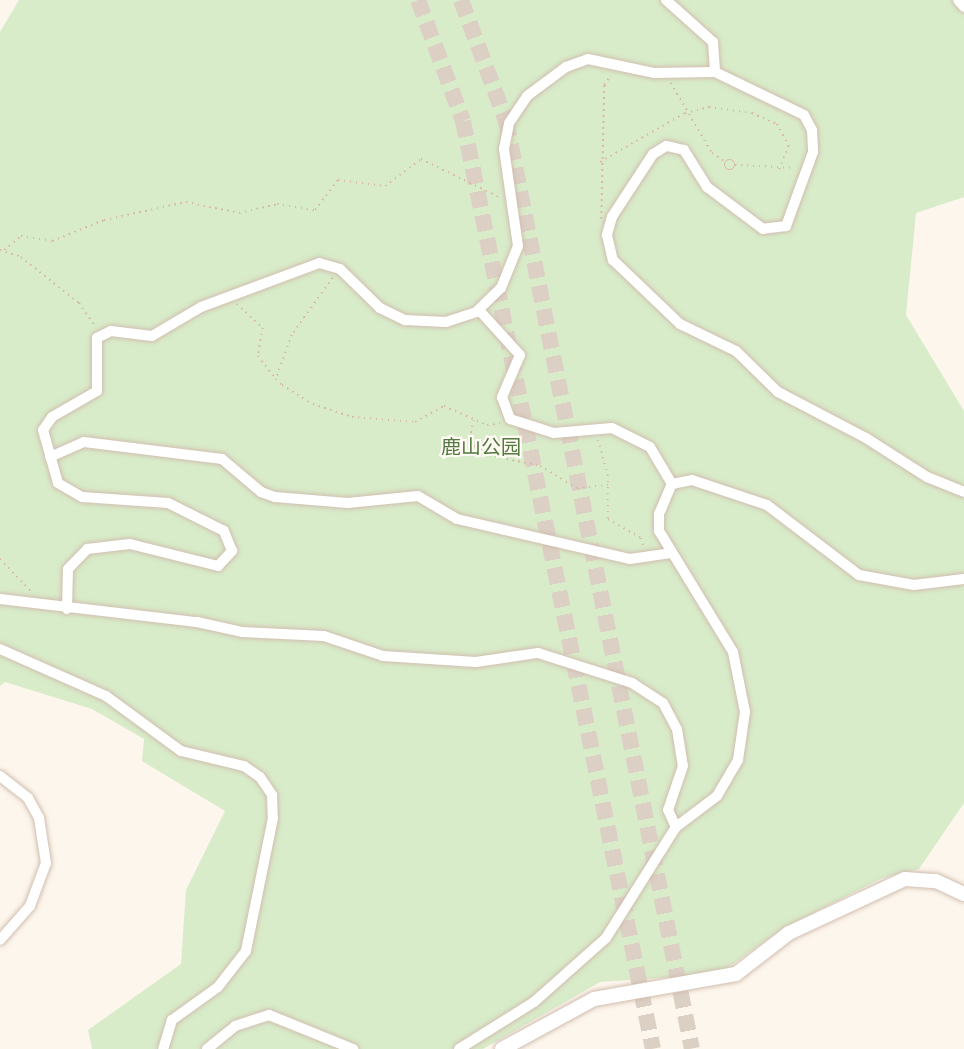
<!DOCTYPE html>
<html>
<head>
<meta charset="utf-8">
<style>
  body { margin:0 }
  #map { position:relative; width:964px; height:1049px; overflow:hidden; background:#fdf6ec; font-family:"Noto Sans","Noto Sans SC",sans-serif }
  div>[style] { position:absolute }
  .green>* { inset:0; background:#d8ecc9 }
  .primary-tunnel>* { height:16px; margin-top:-8px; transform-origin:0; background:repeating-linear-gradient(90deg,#dcd0c4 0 16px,transparent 0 24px) }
  .path>* { height:1.5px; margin-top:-0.75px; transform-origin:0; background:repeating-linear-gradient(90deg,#d9b8a5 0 1.5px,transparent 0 6px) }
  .path>.ring { margin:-0.75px; padding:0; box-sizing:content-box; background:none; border:1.5px solid #d9b8a5; border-radius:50% }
  .roads { filter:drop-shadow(0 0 2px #d1beb0) drop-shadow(0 0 2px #d1beb0) }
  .minor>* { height:10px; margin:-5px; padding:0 5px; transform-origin:5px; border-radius:5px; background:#fff }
  .tertiary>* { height:14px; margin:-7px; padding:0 7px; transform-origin:7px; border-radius:7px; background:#fff }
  span { translate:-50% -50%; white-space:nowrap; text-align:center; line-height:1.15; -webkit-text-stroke:4.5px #fffaf3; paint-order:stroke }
  .park-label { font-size:20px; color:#537a41 }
</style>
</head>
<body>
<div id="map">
  <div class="green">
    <i style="clip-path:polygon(19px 0,964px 0,964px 197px,916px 213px,906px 315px,964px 411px,964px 803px,919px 869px,880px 879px,782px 929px,719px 974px,600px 982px,483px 1049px,92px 1049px,88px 1030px,181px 964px,186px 890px,225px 811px,142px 761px,144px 739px,92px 709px,5px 682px,0 686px,0 32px)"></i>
  </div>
  <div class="primary-tunnel">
    <i style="left:418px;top:0;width:129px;rotate:69.6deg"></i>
    <i style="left:463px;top:121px;width:947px;rotate:78.43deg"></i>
    <i style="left:461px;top:0;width:129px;rotate:69.6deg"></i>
    <i style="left:506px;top:121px;width:946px;rotate:78.67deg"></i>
  </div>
  <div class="path">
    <i style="left:671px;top:83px;width:81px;rotate:59.6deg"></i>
    <i style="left:712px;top:153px;width:17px;rotate:33deg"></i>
    <i class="ring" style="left:725px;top:160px;width:8.5px;height:8.5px"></i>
    <i style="left:600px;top:162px;width:98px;rotate:-30deg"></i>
    <i style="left:685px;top:113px;width:25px;rotate:-14deg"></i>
    <i style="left:709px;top:107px;width:43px;rotate:7.9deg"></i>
    <i style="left:752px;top:113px;width:27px;rotate:24deg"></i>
    <i style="left:777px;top:124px;width:25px;rotate:61deg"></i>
    <i style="left:789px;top:146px;width:27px;rotate:112deg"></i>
    <i style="left:735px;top:165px;width:60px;rotate:2.9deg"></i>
    <i style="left:601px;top:219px;width:134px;rotate:-88.7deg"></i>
    <i style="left:604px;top:85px;width:12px;rotate:-55deg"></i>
    <i style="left:0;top:250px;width:22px;rotate:18deg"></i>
    <i style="left:21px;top:257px;width:74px;rotate:38.4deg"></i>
    <i style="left:79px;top:303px;width:28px;rotate:55deg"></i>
    <i style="left:4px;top:250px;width:22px;rotate:-39deg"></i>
    <i style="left:21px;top:236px;width:31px;rotate:9deg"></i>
    <i style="left:52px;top:241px;width:56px;rotate:-22deg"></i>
    <i style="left:104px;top:220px;width:84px;rotate:-12.4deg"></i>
    <i style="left:186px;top:202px;width:54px;rotate:11.7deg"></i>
    <i style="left:239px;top:213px;width:39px;rotate:-13deg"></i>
    <i style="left:277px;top:204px;width:38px;rotate:9deg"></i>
    <i style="left:315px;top:210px;width:38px;rotate:-53deg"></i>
    <i style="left:338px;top:180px;width:47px;rotate:7.3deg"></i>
    <i style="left:385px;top:186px;width:45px;rotate:-36.9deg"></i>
    <i style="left:421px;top:159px;width:87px;rotate:26deg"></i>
    <i style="left:333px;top:278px;width:70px;rotate:125.7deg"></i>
    <i style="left:292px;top:335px;width:47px;rotate:110deg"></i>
    <i style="left:276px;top:379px;width:8px;rotate:45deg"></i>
    <i style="left:282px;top:385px;width:36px;rotate:32deg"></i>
    <i style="left:313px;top:404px;width:41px;rotate:18.4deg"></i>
    <i style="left:352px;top:417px;width:63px;rotate:4.5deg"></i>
    <i style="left:415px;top:422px;width:33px;rotate:-29deg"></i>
    <i style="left:444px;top:406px;width:47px;rotate:23.8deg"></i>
    <i style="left:487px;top:425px;width:14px;rotate:-8deg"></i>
    <i style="left:237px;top:304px;width:35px;rotate:43deg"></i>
    <i style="left:263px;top:328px;width:28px;rotate:100deg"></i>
    <i style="left:258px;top:356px;width:28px;rotate:52deg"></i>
    <i style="left:474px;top:420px;width:24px;rotate:102deg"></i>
    <i style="left:469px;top:443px;width:23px;rotate:31deg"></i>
    <i style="left:489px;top:455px;width:52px;rotate:12.2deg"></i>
    <i style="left:540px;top:466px;width:43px;rotate:30.7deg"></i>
    <i style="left:577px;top:488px;width:31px;rotate:-6deg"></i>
    <i style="left:598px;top:440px;width:36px;rotate:74deg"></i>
    <i style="left:608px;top:475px;width:44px;rotate:90deg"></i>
    <i style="left:608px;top:519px;width:38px;rotate:30deg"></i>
    <i style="left:641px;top:538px;width:10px;rotate:73deg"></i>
    <i style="left:0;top:559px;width:45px;rotate:45.9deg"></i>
  </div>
  <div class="roads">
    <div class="minor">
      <i style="left:666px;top:0;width:63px;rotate:41.8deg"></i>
      <i style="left:713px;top:42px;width:30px;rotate:86deg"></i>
      <i style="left:958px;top:0;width:9px;rotate:49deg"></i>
      <i style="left:479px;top:310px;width:61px;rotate:47.7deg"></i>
      <i style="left:520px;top:355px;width:46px;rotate:113.2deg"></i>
      <i style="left:502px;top:397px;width:23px;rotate:70deg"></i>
      <i style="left:510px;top:419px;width:46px;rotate:17.7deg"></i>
      <i style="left:554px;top:433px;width:58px;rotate:-4.9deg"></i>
      <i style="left:612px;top:428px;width:42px;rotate:26.6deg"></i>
      <i style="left:650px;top:447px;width:43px;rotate:59.3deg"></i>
      <i style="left:50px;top:457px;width:37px;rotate:-24deg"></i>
      <i style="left:84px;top:442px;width:139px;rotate:7deg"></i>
      <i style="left:222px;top:459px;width:51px;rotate:40.2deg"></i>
      <i style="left:261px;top:492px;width:15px;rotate:20deg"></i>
      <i style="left:275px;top:497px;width:73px;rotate:4.7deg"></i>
      <i style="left:348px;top:503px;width:70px;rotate:-5.7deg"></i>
      <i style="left:418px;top:496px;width:45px;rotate:30.5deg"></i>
      <i style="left:457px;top:519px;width:178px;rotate:13deg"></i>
      <i style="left:630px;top:559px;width:41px;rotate:-8.3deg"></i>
      <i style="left:0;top:599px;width:198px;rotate:6.7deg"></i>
      <i style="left:197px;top:622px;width:46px;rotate:12.5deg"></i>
      <i style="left:242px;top:632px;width:82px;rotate:2.8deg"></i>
      <i style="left:324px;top:636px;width:62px;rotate:18.7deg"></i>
      <i style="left:383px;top:656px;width:93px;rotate:3.7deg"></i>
      <i style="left:476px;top:662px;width:63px;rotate:-8.3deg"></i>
      <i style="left:538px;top:653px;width:99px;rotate:17.7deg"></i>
      <i style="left:632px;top:683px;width:37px;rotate:33deg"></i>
      <i style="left:663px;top:703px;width:30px;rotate:62deg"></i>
      <i style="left:677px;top:729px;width:37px;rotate:81deg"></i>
      <i style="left:683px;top:766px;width:46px;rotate:108.8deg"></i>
      <i style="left:668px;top:810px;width:19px;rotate:65deg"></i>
      <i style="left:67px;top:609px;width:40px;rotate:-88.6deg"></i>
      <i style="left:68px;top:569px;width:28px;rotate:-46deg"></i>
      <i style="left:87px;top:549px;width:43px;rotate:-6.6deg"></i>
      <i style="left:130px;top:544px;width:91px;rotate:14deg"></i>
      <i style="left:218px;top:566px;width:21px;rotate:-47deg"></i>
      <i style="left:232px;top:551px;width:22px;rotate:-112deg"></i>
      <i style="left:224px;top:531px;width:63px;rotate:-153.4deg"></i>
      <i style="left:168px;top:503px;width:86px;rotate:-176deg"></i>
      <i style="left:82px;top:497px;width:28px;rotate:-150deg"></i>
      <i style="left:58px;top:483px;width:55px;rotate:-105.8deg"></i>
      <i style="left:43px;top:430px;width:16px;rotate:-55deg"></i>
      <i style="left:52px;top:417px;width:52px;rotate:-30deg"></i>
      <i style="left:97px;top:391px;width:53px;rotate:-90deg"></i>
      <i style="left:97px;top:338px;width:16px;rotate:-27deg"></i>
      <i style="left:111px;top:331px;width:41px;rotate:7deg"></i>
      <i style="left:152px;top:336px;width:57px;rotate:-30.6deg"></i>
      <i style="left:201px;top:307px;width:126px;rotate:-20.4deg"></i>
      <i style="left:319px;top:263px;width:22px;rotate:16deg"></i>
      <i style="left:340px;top:269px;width:56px;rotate:44.3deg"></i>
      <i style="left:380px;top:308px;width:28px;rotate:26deg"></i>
      <i style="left:405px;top:320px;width:41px;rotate:2.8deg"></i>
      <i style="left:446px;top:322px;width:32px;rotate:-18deg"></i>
      <i style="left:476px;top:312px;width:35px;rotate:-44deg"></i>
      <i style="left:501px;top:288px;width:45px;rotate:-68deg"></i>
      <i style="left:518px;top:246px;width:98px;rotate:-98.2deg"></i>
      <i style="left:504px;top:149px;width:26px;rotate:-79deg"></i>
      <i style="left:509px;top:123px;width:32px;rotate:-56deg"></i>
      <i style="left:527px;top:96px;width:49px;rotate:-36.6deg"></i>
      <i style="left:566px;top:67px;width:23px;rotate:-20deg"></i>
      <i style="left:588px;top:59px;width:67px;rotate:12deg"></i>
      <i style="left:654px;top:73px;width:61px;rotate:-0.9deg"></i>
      <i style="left:715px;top:72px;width:99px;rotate:25.8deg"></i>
      <i style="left:804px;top:115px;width:17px;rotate:62deg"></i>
      <i style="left:812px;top:130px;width:22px;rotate:87deg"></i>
      <i style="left:813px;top:152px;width:79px;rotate:110deg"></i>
      <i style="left:786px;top:226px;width:23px;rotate:173deg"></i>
      <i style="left:763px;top:229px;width:70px;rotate:-143.1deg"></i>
      <i style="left:707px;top:187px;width:44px;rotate:-121.9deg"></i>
      <i style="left:684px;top:150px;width:18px;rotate:-167deg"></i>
      <i style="left:666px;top:146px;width:15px;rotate:148deg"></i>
      <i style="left:653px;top:154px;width:75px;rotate:123.1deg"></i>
      <i style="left:612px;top:217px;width:19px;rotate:106deg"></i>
      <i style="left:607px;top:235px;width:26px;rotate:77deg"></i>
      <i style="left:613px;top:260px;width:93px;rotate:43.7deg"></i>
      <i style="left:680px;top:324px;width:62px;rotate:25.7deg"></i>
      <i style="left:736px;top:351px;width:59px;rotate:44.3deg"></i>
      <i style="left:778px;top:392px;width:99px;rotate:27.6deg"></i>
      <i style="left:866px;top:438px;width:72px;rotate:32.6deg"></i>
      <i style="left:927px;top:477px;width:40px;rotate:22deg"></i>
      <i style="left:0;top:649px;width:116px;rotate:23.9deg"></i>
      <i style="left:106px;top:696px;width:93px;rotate:36.3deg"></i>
      <i style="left:181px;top:751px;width:65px;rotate:13.4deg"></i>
      <i style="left:244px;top:766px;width:19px;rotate:35deg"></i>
      <i style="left:260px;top:777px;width:22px;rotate:56deg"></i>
      <i style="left:272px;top:795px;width:23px;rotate:88deg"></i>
      <i style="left:273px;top:818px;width:136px;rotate:101.5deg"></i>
      <i style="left:246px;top:951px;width:46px;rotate:127.9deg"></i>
      <i style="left:218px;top:987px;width:57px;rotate:144.3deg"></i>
      <i style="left:172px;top:1020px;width:30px;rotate:107deg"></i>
      <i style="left:0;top:776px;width:36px;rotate:38deg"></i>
      <i style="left:28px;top:798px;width:23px;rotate:61deg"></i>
      <i style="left:39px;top:818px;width:46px;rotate:81.2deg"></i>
      <i style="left:46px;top:863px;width:46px;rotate:110.4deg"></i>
      <i style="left:30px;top:906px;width:45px;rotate:131.4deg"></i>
      <i style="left:207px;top:1049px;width:36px;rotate:-39deg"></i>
      <i style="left:235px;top:1026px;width:36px;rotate:-18deg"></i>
      <i style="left:269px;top:1015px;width:91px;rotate:22deg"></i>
      <i style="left:459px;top:1049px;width:89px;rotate:-32.1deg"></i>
      <i style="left:534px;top:1002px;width:96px;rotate:-41.6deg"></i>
      <i style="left:606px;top:938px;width:131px;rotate:-57.8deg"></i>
      <i style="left:676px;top:827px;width:51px;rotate:-37.1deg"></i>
      <i style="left:717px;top:796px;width:42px;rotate:-59.7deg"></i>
      <i style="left:738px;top:760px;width:49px;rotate:-81.7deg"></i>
      <i style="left:745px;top:712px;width:61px;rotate:-101.3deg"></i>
      <i style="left:733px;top:652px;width:142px;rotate:-121.4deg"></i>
      <i style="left:659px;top:531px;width:17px;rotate:-90deg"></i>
      <i style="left:659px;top:514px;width:33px;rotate:-67deg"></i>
      <i style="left:672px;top:484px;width:20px;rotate:-11deg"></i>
      <i style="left:692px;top:480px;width:79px;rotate:18.4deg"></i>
      <i style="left:767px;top:505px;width:116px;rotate:37.3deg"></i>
      <i style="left:859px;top:575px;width:56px;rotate:10.3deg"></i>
      <i style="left:914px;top:585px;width:50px;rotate:-6.8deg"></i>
    </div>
    <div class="tertiary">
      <i style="left:502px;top:1049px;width:105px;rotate:-28.5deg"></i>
      <i style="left:594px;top:999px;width:144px;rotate:-10deg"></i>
      <i style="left:736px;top:974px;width:67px;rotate:-37.7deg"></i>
      <i style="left:789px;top:933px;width:128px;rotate:-25deg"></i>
      <i style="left:905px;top:879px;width:31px;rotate:4deg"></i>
      <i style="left:936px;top:881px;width:31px;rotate:25deg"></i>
    </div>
  </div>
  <div class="park-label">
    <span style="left:481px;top:446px">鹿山公园</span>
  </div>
</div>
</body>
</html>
